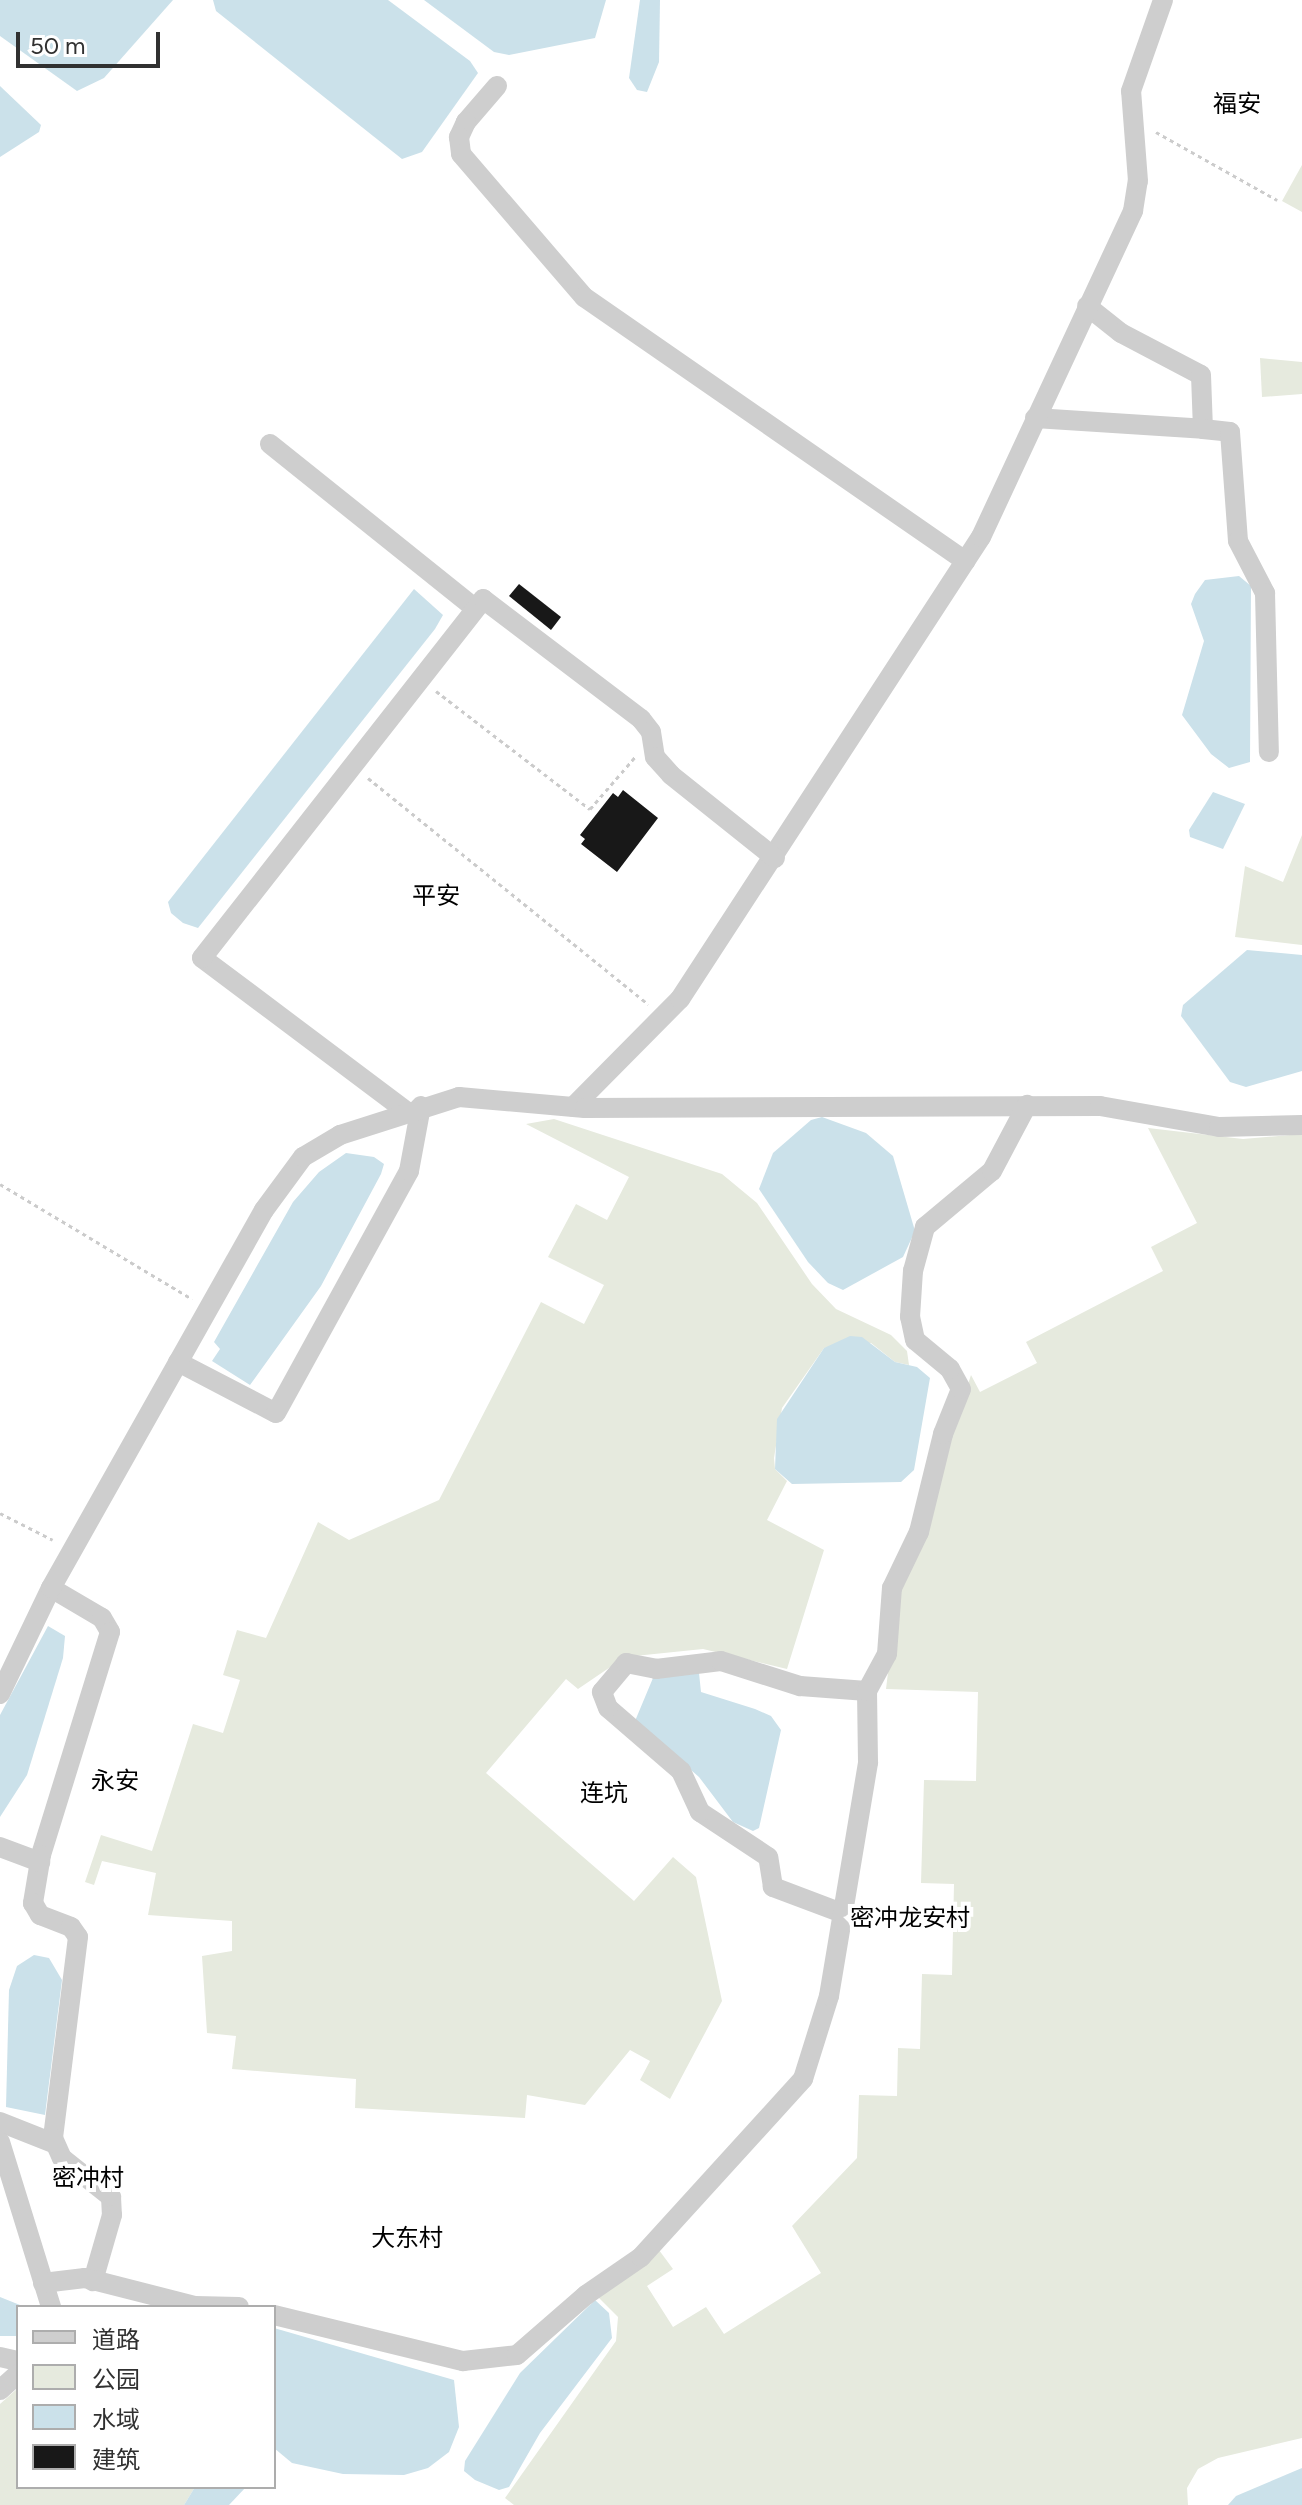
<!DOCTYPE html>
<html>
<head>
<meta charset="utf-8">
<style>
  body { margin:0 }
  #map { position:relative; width:1302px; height:2505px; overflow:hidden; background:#fff; font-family:Figtree,"Noto Sans SC",sans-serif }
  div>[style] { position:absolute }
  .green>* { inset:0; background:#e6eade }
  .water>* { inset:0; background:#cbe1ea }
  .building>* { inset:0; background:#181818 }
  .path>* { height:3px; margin-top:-1.5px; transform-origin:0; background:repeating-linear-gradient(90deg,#cbcbcb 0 4px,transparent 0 8px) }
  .minor>* { height:20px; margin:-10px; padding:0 10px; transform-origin:10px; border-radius:10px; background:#cecece }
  span { translate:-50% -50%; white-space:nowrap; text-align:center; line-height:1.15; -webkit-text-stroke:8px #fff; paint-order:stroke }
  .quarter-label { font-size:24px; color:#000 }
  .legend { position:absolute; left:16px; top:2305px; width:260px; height:184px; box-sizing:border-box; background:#fff; border:2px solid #adadad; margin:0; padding:10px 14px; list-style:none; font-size:24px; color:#313131 }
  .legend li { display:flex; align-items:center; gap:16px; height:40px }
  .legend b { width:40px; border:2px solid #adadad }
  .scale { position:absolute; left:16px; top:32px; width:144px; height:36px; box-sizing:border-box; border:4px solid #313131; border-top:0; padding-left:10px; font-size:24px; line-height:28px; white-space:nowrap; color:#313131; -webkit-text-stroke:6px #fff; paint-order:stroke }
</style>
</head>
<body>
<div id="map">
  <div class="green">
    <i style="clip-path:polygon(1302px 165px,1302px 212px,1282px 201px)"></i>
    <i style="clip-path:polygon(1260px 358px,1302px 362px,1302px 394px,1262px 397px)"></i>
    <i style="clip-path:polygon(1302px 835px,1302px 945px,1235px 937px,1245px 866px,1283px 882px)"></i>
    <i style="clip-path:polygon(554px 1119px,722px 1174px,757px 1203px,812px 1284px,836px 1309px,891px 1335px,907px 1351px,909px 1365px,895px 1362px,871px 1343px,824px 1348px,782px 1408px,774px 1458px,775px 1469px,787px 1481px,767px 1520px,824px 1550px,787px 1669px,703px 1649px,625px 1657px,578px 1689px,566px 1679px,486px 1773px,634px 1901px,673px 1857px,696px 1877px,722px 2001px,670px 2099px,640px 2080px,650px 2061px,630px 2050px,585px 2105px,527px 2095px,525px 2118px,355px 2108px,356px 2079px,232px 2069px,236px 2036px,207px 2033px,202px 1956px,232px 1951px,232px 1921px,148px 1915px,156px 1873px,102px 1861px,94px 1885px,85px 1882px,101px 1835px,152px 1851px,193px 1724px,223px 1733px,240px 1680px,223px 1675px,237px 1630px,266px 1638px,318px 1522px,349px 1540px,439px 1500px,541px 1302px,584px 1324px,604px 1285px,548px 1257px,576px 1204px,607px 1220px,629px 1177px,526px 1124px)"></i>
    <i style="clip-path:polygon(1148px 1128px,1243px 1139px,1302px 1134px,1302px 2438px,1218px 2458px,1198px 2469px,1187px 2488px,1188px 2505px,514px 2505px,505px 2498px,616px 2341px,618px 2317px,597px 2296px,656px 2246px,673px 2269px,647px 2286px,673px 2327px,706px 2307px,724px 2334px,821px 2273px,792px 2226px,857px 2158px,859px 2095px,897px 2096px,898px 2048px,920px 2049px,922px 1974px,952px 1975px,954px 1884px,921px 1883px,924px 1780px,976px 1781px,978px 1692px,886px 1689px,897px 1599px,971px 1375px,980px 1392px,1037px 1363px,1026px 1342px,1163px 1271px,1151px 1247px,1197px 1223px)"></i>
    <i style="clip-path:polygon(18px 2388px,18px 2487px,195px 2487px,184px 2505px,0 2505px,0 2404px)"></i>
  </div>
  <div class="water">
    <i style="clip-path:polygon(0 0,173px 0,104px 78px,77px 91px,0 36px)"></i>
    <i style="clip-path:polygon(213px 0,388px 0,470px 61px,478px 73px,422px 152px,402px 159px,216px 11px)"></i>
    <i style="clip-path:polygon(424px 0,606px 0,595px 38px,509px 55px,494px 52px)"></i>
    <i style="clip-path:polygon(640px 0,660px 0,659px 62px,647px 92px,637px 90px,629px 78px)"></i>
    <i style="clip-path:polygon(0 86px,41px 125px,39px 132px,0 157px)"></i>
    <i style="clip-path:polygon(1239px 576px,1251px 586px,1250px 762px,1229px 768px,1211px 754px,1182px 715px,1204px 641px,1191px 604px,1195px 594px,1205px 580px)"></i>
    <i style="clip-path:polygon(414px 589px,443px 615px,435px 629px,198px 928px,183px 923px,171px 913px,168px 902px)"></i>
    <i style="clip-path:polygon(1213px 792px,1245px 804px,1223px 849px,1190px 837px,1189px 830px)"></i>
    <i style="clip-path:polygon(1247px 950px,1302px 955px,1302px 1071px,1246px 1087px,1230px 1082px,1181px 1016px,1183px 1005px)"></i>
    <i style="clip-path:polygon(822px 1117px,866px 1133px,893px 1156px,915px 1231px,903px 1257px,843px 1290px,828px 1283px,808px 1262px,759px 1189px,773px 1153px,811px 1120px)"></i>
    <i style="clip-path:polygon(346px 1153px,374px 1157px,384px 1164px,381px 1174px,321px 1286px,250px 1385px,212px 1361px,220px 1349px,214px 1342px,293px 1202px,319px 1172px)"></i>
    <i style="clip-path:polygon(850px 1336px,862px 1337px,895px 1362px,917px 1367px,930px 1378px,914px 1470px,901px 1482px,792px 1484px,775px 1469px,777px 1419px,824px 1348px)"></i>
    <i style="clip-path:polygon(48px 1626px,65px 1636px,63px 1658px,27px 1775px,0 1817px,0 1715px)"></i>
    <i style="clip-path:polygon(699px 1673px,701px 1692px,755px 1709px,771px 1716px,781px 1730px,759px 1828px,753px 1831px,733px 1822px,699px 1777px,635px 1721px,653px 1678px)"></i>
    <i style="clip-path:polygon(34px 1955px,49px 1958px,62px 1980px,45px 2115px,6px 2107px,9px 1990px,17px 1966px)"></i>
    <i style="clip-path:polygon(0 2297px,25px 2307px,18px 2307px,18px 2336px,0 2336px)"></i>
    <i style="clip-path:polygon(595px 2300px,609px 2313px,612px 2338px,540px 2433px,509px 2487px,499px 2490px,475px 2480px,464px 2471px,465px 2461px,520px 2373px)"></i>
    <i style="clip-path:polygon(274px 2328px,454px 2380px,459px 2427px,449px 2452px,428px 2468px,404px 2475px,343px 2474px,292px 2463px,274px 2448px)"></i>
    <i style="clip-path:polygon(1302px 2468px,1302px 2505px,1228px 2505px,1236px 2496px)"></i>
    <i style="clip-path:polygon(195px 2487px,246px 2487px,229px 2505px,184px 2505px)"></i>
  </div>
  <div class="building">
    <i style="clip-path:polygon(519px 584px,561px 617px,551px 630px,509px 596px)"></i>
    <i style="clip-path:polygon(623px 790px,658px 818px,617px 872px,581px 844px,585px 839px,580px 835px,613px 793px,618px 797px)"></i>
  </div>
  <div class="path">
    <i style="left:1156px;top:132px;width:139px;rotate:29.3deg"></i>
    <i style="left:436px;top:691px;width:194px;rotate:37.5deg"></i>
    <i style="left:590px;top:809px;width:69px;rotate:-49.1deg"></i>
    <i style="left:368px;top:778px;width:360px;rotate:38.9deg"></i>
    <i style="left:0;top:1184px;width:224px;rotate:30.9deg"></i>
    <i style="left:0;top:1513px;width:59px;rotate:27deg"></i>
  </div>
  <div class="minor">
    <i style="left:497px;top:86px;width:48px;rotate:130.7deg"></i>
    <i style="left:466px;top:122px;width:17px;rotate:115deg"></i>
    <i style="left:459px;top:137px;width:17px;rotate:83deg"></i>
    <i style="left:461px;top:154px;width:189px;rotate:49.3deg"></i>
    <i style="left:584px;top:297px;width:464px;rotate:34.7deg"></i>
    <i style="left:1087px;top:306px;width:43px;rotate:38.5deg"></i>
    <i style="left:1121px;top:333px;width:90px;rotate:27.7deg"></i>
    <i style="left:1201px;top:375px;width:54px;rotate:87.9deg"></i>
    <i style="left:1203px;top:429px;width:27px;rotate:6deg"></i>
    <i style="left:1230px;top:432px;width:109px;rotate:85.8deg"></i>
    <i style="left:1238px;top:541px;width:59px;rotate:62.6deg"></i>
    <i style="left:1265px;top:593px;width:159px;rotate:88.6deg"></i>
    <i style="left:1035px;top:418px;width:168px;rotate:3.7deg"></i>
    <i style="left:270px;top:444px;width:263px;rotate:38.7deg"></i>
    <i style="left:573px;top:1107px;width:152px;rotate:-45.3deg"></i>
    <i style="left:680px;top:999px;width:551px;rotate:-56.92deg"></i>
    <i style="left:981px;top:537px;width:360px;rotate:-65deg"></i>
    <i style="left:1133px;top:211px;width:30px;rotate:-81deg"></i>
    <i style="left:1138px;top:181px;width:90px;rotate:-94.4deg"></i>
    <i style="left:1131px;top:91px;width:96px;rotate:-70.6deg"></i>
    <i style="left:406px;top:1111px;width:255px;rotate:-143.1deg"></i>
    <i style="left:202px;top:958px;width:456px;rotate:-51.9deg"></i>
    <i style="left:483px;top:599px;width:198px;rotate:37.2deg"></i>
    <i style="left:641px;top:719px;width:16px;rotate:52deg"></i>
    <i style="left:651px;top:732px;width:25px;rotate:81deg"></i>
    <i style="left:655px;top:757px;width:24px;rotate:48deg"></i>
    <i style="left:671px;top:775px;width:133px;rotate:38.6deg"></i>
    <i style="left:178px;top:1362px;width:110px;rotate:27.5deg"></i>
    <i style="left:276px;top:1413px;width:276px;rotate:-61.2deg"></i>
    <i style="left:409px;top:1171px;width:66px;rotate:-79.5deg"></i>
    <i style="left:51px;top:1588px;width:59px;rotate:30.5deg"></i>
    <i style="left:102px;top:1618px;width:16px;rotate:60deg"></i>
    <i style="left:110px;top:1632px;width:233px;rotate:107.2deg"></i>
    <i style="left:41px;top:1855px;width:49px;rotate:99.5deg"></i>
    <i style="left:33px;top:1903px;width:14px;rotate:60deg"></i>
    <i style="left:40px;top:1915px;width:33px;rotate:21deg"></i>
    <i style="left:71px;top:1927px;width:12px;rotate:55deg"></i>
    <i style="left:78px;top:1937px;width:203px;rotate:97.1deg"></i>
    <i style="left:53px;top:2138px;width:22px;rotate:66deg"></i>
    <i style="left:62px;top:2158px;width:63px;rotate:38.5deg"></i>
    <i style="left:111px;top:2197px;width:18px;rotate:87deg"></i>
    <i style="left:112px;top:2215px;width:69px;rotate:106.1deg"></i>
    <i style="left:0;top:1694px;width:118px;rotate:-64.3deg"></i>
    <i style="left:51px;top:1588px;width:434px;rotate:-60.6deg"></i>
    <i style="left:264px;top:1210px;width:66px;rotate:-53.7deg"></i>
    <i style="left:303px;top:1157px;width:43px;rotate:-30.7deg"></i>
    <i style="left:340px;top:1135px;width:125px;rotate:-17.7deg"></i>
    <i style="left:459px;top:1097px;width:126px;rotate:5deg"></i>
    <i style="left:585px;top:1108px;width:515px;rotate:-0.22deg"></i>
    <i style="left:1100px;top:1106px;width:121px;rotate:10deg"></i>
    <i style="left:1219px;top:1127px;width:83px;rotate:-1.4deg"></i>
    <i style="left:0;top:1847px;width:43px;rotate:20.6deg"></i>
    <i style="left:842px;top:1913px;width:74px;rotate:-159.4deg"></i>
    <i style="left:773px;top:1887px;width:30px;rotate:-99deg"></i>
    <i style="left:768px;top:1857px;width:82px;rotate:-146.5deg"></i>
    <i style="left:700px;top:1812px;width:45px;rotate:-114.9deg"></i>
    <i style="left:681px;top:1771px;width:96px;rotate:-139.2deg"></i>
    <i style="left:608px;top:1708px;width:17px;rotate:-111deg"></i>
    <i style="left:602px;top:1692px;width:38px;rotate:-50deg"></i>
    <i style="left:626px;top:1663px;width:31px;rotate:11deg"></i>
    <i style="left:656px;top:1669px;width:65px;rotate:-7deg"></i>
    <i style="left:721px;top:1661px;width:83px;rotate:17.6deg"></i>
    <i style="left:800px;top:1686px;width:67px;rotate:4.3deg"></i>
    <i style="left:0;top:2122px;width:57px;rotate:21.6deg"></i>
    <i style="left:0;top:2142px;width:173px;rotate:72.8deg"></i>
    <i style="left:43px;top:2283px;width:42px;rotate:-6.8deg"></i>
    <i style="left:85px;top:2278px;width:114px;rotate:14.3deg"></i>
    <i style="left:195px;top:2306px;width:44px;rotate:1.3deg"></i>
    <i style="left:274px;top:2315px;width:195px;rotate:13.7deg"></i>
    <i style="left:463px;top:2361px;width:54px;rotate:-6.3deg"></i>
    <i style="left:517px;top:2355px;width:91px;rotate:-41deg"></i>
    <i style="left:586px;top:2295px;width:67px;rotate:-34.6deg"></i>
    <i style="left:641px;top:2257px;width:241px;rotate:-47.7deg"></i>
    <i style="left:803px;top:2079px;width:87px;rotate:-72.6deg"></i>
    <i style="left:829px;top:1996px;width:237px;rotate:-80.5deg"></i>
    <i style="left:868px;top:1762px;width:71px;rotate:-90.8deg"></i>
    <i style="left:867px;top:1691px;width:42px;rotate:-61.6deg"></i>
    <i style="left:887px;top:1654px;width:66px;rotate:-85.7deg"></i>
    <i style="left:892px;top:1588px;width:62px;rotate:-64.3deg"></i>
    <i style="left:919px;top:1532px;width:101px;rotate:-76.2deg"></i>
    <i style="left:943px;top:1434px;width:48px;rotate:-68.2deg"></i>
    <i style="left:961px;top:1389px;width:23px;rotate:-119deg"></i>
    <i style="left:950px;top:1369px;width:45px;rotate:-140.4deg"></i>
    <i style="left:915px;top:1340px;width:24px;rotate:-102deg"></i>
    <i style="left:910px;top:1317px;width:46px;rotate:-86.3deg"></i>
    <i style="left:913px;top:1271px;width:46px;rotate:-74.7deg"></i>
    <i style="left:925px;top:1227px;width:87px;rotate:-39.9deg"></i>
    <i style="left:992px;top:1171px;width:75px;rotate:-62.1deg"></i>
    <i style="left:0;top:2357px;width:18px;rotate:13deg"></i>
    <i style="left:0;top:2390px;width:24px;rotate:-42deg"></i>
  </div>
  <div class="quarter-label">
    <span style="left:1237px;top:104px">福安</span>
    <span style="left:436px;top:896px">平安</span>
    <span style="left:115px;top:1781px">永安</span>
    <span style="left:604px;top:1793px">连坑</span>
    <span style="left:910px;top:1918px">密冲龙安村</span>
    <span style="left:88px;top:2178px">密冲村</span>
    <span style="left:407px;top:2238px">大东村</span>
  </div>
  <ul class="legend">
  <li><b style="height:10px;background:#cecece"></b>道路</li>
  <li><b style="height:22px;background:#e6eade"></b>公园</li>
  <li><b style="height:22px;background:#cbe1ea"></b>水域</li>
  <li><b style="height:22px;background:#181818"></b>建筑</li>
  </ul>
  <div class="scale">50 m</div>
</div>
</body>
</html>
